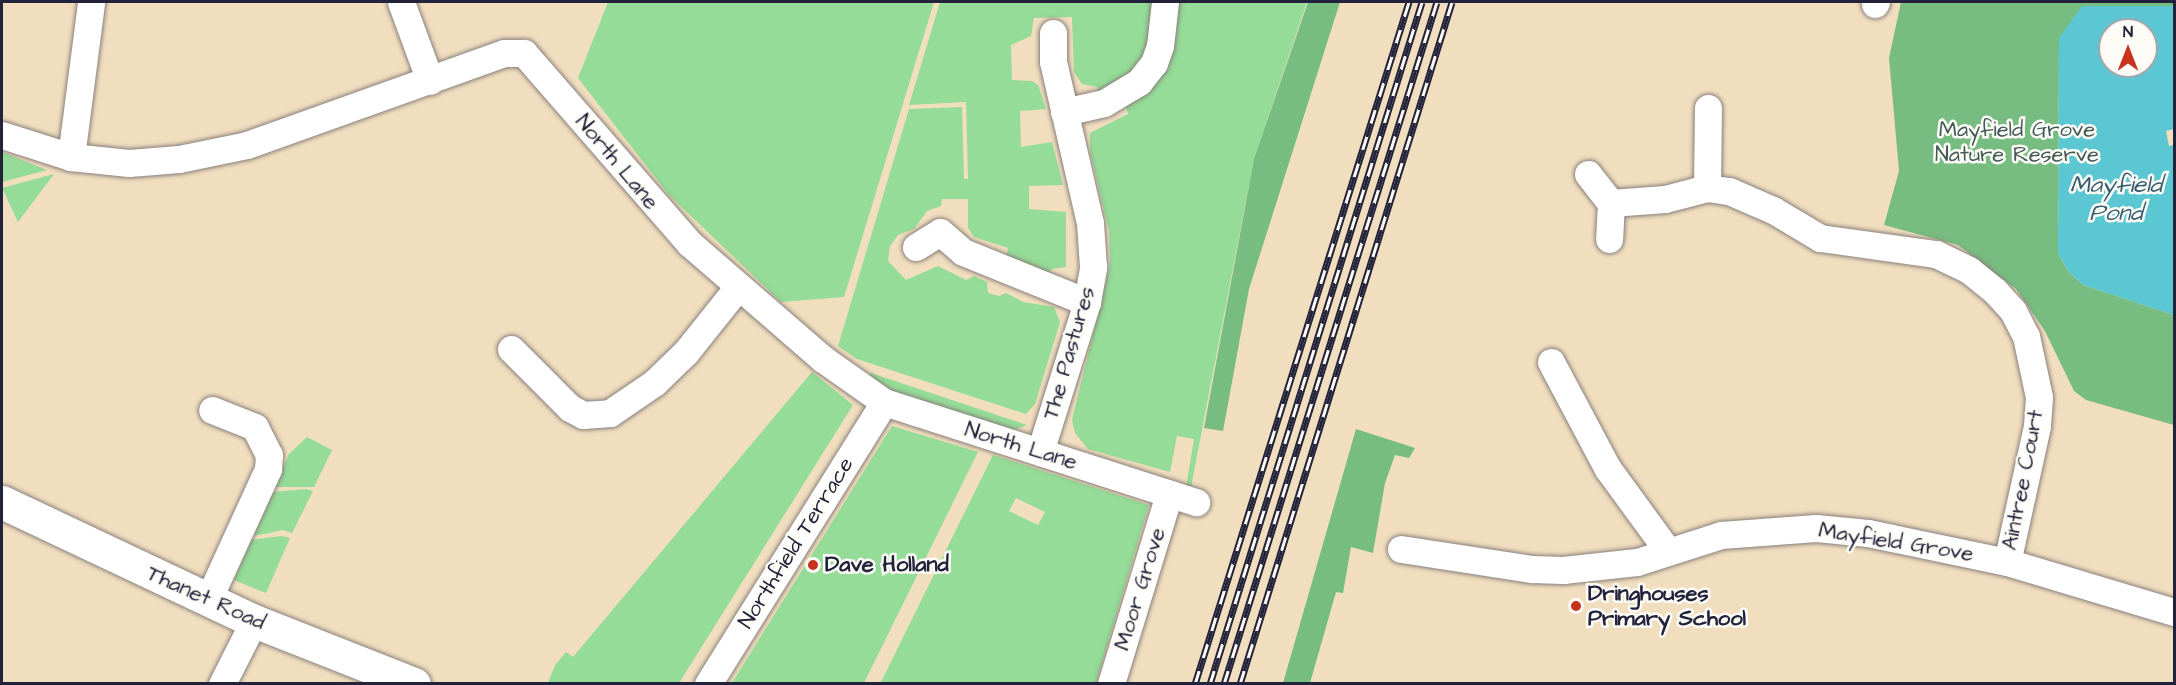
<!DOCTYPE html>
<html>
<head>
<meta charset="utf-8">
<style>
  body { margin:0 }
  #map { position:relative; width:2176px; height:685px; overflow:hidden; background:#f1debf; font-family:"Architects Daughter",sans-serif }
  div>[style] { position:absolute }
  .green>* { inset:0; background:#94dc97 }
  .forest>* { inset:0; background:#77bc80 }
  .water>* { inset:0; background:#5bc7d3 }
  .roads { filter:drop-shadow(0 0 2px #8a807d) drop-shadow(0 0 2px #8a807d) }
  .minor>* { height:27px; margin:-13.5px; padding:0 13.5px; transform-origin:13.5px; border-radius:13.5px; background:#fff }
  .tertiary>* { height:33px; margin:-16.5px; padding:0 16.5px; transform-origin:16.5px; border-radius:16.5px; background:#fff }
  .rail>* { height:7px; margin-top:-3.5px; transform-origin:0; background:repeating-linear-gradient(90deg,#fdfcf7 0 14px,#22223b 0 28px); box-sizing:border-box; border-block:2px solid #22223b }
  .dots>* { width:16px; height:16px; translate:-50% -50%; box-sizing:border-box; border:3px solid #fdfcf7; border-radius:50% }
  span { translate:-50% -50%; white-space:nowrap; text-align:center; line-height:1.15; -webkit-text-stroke:5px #fdfcf7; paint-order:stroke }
  .park-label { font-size:22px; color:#445a57 }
  .street-label { font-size:22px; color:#22223b }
  .poi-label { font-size:22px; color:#22223b; font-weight:700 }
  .left { translate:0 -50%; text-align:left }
  .water-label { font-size:24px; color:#365c70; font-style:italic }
  .frame { position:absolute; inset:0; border:3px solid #22223b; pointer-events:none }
  .north { position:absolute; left:2098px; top:18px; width:60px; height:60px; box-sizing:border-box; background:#fdfcf7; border:2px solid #a5a5ac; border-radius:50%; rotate:0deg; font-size:16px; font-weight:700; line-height:24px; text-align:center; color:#22223b }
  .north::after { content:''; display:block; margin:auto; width:21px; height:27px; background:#c8321e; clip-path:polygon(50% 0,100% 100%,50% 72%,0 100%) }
</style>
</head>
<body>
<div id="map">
  <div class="green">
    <i style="clip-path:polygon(608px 2px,934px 2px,844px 297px,781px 302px,669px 195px,578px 78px)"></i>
    <i style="clip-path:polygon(940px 2px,1155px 2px,1152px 26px,1142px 60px,1132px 74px,1098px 93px,1097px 87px,1082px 84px,1074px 72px,1072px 17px,1034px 18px,1031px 36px,1011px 45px,1012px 80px,1032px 81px,1038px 85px,1046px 109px,1020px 111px,1021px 147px,1052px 142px,1063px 185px,1029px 186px,1029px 209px,1066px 212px,1066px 267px,1051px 269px,1049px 276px,1006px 260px,1008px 248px,974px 237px,968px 228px,968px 199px,942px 199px,941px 206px,927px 211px,914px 229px,898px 235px,890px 246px,888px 261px,906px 280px,938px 266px,966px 280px,974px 276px,987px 282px,988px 293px,999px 296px,1006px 293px,1023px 302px,1054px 307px,1060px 322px,1035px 404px,1026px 414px,857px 359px,838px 346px,909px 109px,962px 107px,964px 179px,968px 179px,966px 102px,909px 105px)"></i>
    <i style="clip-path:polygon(1175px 2px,1307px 2px,1254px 159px,1191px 487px,1186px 487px,1194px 439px,1177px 436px,1170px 472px,1088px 449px,1075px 433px,1072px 420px,1110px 265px,1109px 231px,1090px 151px,1090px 133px,1128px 114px,1125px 103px)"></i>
    <i style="clip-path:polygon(2px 152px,47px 170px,2px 182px)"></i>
    <i style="clip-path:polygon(54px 174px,18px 222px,2px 188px)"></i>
    <i style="clip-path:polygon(812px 372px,853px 405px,679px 683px,548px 683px,555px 665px,566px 652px,573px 657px)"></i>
    <i style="clip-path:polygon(871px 373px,1027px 425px,1010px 431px,905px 399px,868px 378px)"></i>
    <i style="clip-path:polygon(892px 426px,978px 452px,864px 683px,732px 683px)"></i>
    <i style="clip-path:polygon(307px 437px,332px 450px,314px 487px,275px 487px,289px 454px)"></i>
    <i style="clip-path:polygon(evenodd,993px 455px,1149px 505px,1096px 683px,880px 684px,993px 455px,1016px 498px,1045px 512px,1038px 525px,1009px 511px,1016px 498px)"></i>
    <i style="clip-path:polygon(306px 489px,313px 491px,292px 533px,283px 530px,254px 536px,273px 492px)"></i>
    <i style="clip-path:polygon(281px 536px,290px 538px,266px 593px,234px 580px,251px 540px)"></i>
  </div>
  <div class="forest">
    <i style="clip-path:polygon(1308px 2px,1340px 2px,1249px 289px,1223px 431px,1204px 428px,1254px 159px)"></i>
    <i style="clip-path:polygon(1901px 2px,2174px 2px,2174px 6px,2059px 38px,2058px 253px,2068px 271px,2083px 285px,2174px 315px,2174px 425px,2086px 400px,2074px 391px,2045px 331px,2016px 289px,1958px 245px,1884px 225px,1899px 171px,1889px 58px)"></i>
    <i style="clip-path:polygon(1356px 429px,1415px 448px,1409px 458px,1395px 455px,1385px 483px,1373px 553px,1351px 547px,1343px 593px,1336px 592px,1310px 683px,1283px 683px)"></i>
  </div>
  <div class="water">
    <i style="clip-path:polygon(evenodd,2082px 6px,2174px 6px,2174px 129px,2166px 131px,2169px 146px,2174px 145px,2174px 315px,2083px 285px,2068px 271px,2058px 253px,2059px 38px,2082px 6px,2110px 30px,2146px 30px,2146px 66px,2110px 66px,2110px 30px)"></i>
  </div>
  <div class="roads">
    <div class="minor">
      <i style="left:401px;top:2px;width:84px;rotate:69.8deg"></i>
      <i style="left:1875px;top:4px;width:2px;rotate:-63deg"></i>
      <i style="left:1064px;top:112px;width:41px;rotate:-12.7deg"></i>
      <i style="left:1104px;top:103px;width:41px;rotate:-31deg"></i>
      <i style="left:1139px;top:82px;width:24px;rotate:-52deg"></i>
      <i style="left:1154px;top:63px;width:18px;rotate:-71deg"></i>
      <i style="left:1160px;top:46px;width:44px;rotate:-83.5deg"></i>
      <i style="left:2px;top:135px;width:72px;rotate:17.7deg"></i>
      <i style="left:71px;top:157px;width:58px;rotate:5.9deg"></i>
      <i style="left:129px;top:163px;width:50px;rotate:-4.6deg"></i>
      <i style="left:179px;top:159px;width:69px;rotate:-11.6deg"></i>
      <i style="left:247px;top:145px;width:273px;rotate:-19.7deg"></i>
      <i style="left:504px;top:53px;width:20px"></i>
      <i style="left:524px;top:53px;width:252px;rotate:49deg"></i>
      <i style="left:689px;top:243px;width:177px;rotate:40.9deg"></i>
      <i style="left:823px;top:359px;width:75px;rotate:35.2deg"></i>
      <i style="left:884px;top:402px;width:328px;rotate:17.8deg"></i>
      <i style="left:71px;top:157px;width:156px;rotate:-82.6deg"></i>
      <i style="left:1588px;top:174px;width:37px;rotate:52deg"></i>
      <i style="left:1611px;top:203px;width:36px;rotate:93deg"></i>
      <i style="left:1707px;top:188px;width:80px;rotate:-89.3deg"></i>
      <i style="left:1611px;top:203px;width:54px;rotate:-4.2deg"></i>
      <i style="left:1665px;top:199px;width:43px;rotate:-14.7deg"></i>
      <i style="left:1707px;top:188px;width:22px;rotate:8deg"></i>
      <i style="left:1729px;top:191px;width:48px;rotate:23.4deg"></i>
      <i style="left:1773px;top:210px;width:55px;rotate:30.8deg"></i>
      <i style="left:1820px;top:238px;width:117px;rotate:7.9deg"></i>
      <i style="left:1936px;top:254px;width:37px;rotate:26deg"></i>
      <i style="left:1969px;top:270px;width:33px;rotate:39deg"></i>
      <i style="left:1995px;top:291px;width:27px;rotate:48deg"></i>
      <i style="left:2013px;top:311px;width:28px;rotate:63deg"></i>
      <i style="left:2026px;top:336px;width:62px;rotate:78deg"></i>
      <i style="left:2039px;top:397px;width:29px;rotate:94deg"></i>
      <i style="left:2037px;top:426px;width:139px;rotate:102.4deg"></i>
      <i style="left:916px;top:247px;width:28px;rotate:-32deg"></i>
      <i style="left:940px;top:232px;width:30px;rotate:41deg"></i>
      <i style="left:963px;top:252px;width:134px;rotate:22deg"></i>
      <i style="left:511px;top:349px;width:83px;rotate:45deg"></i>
      <i style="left:570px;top:408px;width:15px;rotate:28deg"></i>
      <i style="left:583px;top:415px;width:27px;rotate:-4deg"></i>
      <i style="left:610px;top:413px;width:53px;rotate:-34.3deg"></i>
      <i style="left:654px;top:383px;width:45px;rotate:-44.1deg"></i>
      <i style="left:686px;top:352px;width:82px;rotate:-51.4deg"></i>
      <i style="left:1551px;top:362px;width:121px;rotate:62deg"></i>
      <i style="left:1608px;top:469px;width:100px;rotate:53.9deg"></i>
      <i style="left:1040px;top:452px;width:157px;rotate:-72.6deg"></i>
      <i style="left:1087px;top:302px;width:36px;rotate:-80deg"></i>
      <i style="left:1093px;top:267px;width:44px;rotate:-93.9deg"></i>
      <i style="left:1090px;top:223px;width:165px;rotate:-102.9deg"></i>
      <i style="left:1053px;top:62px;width:29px;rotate:-90deg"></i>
      <i style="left:1401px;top:549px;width:133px;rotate:8.7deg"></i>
      <i style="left:1532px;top:569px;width:31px;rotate:2deg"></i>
      <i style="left:1563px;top:570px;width:74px;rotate:-6.2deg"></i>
      <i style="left:1637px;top:562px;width:88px;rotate:-17.8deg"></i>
      <i style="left:1721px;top:535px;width:95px;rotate:-4.2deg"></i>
      <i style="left:1816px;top:528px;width:52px;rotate:5.5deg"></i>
      <i style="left:1868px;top:533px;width:142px;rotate:11.8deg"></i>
      <i style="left:2007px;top:562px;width:174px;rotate:16.7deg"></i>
      <i style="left:208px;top:600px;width:144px;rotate:-65.4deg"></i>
      <i style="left:268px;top:469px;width:14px;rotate:-86deg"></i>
      <i style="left:269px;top:455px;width:31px;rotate:-117deg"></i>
      <i style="left:255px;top:427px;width:46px;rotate:-158.4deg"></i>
      <i style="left:222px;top:684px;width:71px;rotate:-63.1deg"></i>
      <i style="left:708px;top:684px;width:332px;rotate:-58deg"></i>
      <i style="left:1111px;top:684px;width:199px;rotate:-73deg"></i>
    </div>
    <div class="tertiary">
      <i style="left:2px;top:502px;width:279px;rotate:25.3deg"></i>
      <i style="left:254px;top:621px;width:172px;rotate:21.5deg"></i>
    </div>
  </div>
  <div class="rail">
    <i style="left:1195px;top:684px;width:715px;rotate:-72.58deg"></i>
    <i style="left:1210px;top:684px;width:714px;rotate:-72.73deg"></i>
    <i style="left:1224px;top:684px;width:714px;rotate:-72.66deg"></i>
    <i style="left:1240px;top:684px;width:714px;rotate:-72.73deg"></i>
  </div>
  <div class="dots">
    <i style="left:813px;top:565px;background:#c8321e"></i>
    <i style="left:1576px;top:606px;background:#c8321e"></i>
  </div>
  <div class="park-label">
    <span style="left:2017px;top:142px">Mayfield Grove<br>Nature Reserve</span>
  </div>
  <div class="street-label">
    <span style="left:617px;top:162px;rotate:50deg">North Lane</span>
    <span style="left:1069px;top:353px;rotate:-74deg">The Pastures</span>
    <span style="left:1021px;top:446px;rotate:17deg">North Lane</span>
    <span style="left:2023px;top:480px;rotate:-79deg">Aintree Court</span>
    <span style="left:1896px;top:542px;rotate:9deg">Mayfield Grove</span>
    <span style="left:796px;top:543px;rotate:-58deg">Northfield Terrace</span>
    <span style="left:1140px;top:589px;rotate:-73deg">Moor Grove</span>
    <span style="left:206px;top:598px;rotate:24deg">Thanet Road</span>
  </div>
  <div class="poi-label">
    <span class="left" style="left:825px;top:565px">Dave Holland</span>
    <span class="left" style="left:1588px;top:606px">Dringhouses<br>Primary School</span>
  </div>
  <div class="water-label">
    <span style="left:2116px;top:200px">Mayfield<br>Pond</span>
  </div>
  <div class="frame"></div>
  <div class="north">N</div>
</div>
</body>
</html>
